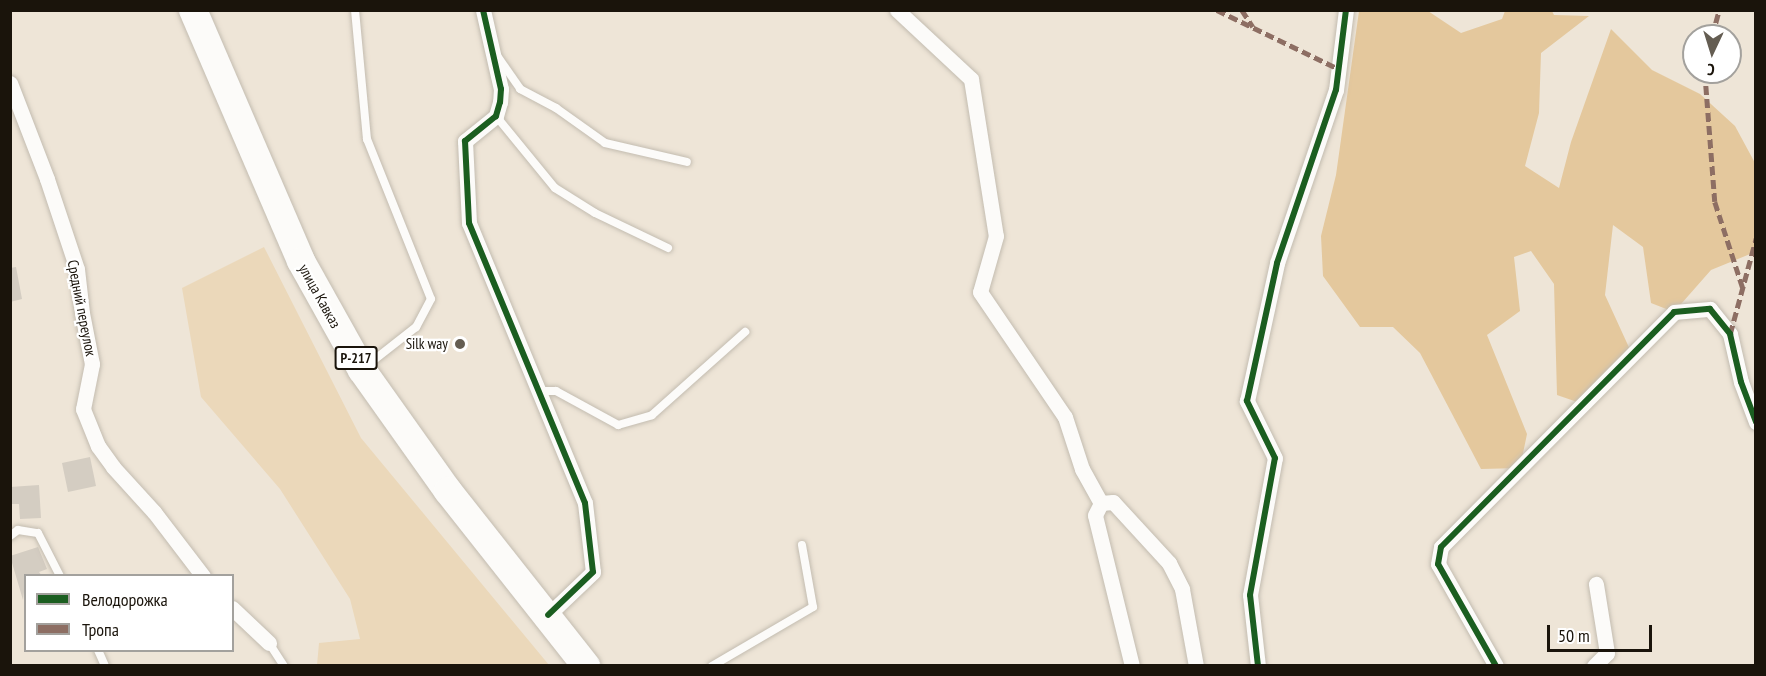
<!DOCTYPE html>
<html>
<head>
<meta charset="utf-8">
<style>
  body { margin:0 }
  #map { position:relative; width:1766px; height:676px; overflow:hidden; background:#eee5d7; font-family:"PT Sans Narrow",sans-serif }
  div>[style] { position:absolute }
  .green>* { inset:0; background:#ebd8ba }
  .forest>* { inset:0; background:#e4c89d }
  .building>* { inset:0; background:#d4cdc2 }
  .roads { filter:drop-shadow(0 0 2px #c3bcb0) drop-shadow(0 0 2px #c3bcb0) }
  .lane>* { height:8px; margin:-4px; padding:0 4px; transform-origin:4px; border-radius:4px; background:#fcfbf9 }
  .street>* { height:15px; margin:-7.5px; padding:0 7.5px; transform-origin:7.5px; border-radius:7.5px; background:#fcfbf9 }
  .highway>* { height:28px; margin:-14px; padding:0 14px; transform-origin:14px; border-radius:14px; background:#fcfbf9 }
  .quiet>* { height:4.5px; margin-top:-2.25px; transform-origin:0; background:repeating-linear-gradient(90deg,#8d6e63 0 9px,transparent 0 13.5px) }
  .cycleway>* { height:6px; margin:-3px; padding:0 3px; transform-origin:3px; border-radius:3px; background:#1b5e20 }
  .dots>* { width:16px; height:16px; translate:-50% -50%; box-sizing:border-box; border:3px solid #fff; border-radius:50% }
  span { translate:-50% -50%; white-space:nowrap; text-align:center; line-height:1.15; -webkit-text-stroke:4.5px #fff; paint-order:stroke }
  .shield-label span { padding:2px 4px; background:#fff; border:2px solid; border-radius:4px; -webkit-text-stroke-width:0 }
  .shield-label { font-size:14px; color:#1a140b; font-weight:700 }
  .street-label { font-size:15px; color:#1a140b }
  .poi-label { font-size:15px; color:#1a140b }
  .right { translate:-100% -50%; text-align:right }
  .frame { position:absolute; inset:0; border:12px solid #1a140b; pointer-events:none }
  .legend { position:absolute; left:24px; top:574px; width:210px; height:78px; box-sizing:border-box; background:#fff; border:2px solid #a3a19d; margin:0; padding:8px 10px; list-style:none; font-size:18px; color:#1a140b }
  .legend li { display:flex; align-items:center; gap:12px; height:30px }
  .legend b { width:30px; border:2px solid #a3a19d }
  .north { position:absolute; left:1682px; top:24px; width:60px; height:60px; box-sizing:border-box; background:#fff; border:2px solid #a3a19d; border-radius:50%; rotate:184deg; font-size:16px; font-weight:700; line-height:24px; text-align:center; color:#1a140b }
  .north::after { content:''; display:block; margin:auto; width:21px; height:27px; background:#645d52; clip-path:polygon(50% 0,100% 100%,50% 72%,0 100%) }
  .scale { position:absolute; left:1547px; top:625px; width:105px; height:27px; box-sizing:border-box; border:3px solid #1a140b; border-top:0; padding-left:8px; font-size:18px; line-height:21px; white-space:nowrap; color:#1a140b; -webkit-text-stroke:4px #fff; paint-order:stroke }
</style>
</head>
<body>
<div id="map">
  <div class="green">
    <i style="clip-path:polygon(264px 247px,361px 438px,549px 665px,317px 665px,319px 643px,360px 639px,350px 599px,280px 489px,201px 397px,182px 288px)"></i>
  </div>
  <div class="forest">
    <i style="clip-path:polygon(1359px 11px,1428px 11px,1461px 33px,1502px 19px,1505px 11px,1552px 11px,1554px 15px,1589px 16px,1541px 53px,1539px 113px,1525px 166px,1559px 188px,1571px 142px,1611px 29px,1652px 70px,1700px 94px,1735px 126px,1755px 163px,1755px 252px,1711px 270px,1674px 312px,1651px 303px,1643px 247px,1613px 225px,1605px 295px,1632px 354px,1583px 404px,1557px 395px,1554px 284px,1531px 251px,1514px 257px,1520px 311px,1487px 335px,1527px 434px,1520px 468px,1481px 469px,1420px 353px,1393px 327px,1360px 327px,1323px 276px,1321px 236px,1336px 175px)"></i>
  </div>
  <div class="building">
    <i style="clip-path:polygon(16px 267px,22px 299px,10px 302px,10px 268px)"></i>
    <i style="clip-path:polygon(90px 457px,96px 486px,68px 492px,62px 463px)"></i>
    <i style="clip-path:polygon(39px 485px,41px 518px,20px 519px,19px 504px,10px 504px,10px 487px)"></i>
    <i style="clip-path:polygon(38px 547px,47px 569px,39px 572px,42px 576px,26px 576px,23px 600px,10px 556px)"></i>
  </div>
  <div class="roads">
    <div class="lane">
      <i style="left:355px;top:10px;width:130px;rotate:84.7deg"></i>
      <i style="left:367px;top:139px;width:172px;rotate:68.2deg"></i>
      <i style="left:431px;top:299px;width:32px;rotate:118deg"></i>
      <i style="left:416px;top:327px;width:65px;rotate:141.9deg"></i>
      <i style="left:498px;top:57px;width:39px;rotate:55deg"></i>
      <i style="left:520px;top:89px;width:41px;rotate:27.8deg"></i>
      <i style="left:556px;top:108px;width:60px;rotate:35.5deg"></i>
      <i style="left:605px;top:143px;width:84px;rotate:13deg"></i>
      <i style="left:496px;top:116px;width:93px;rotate:50.7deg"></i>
      <i style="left:555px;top:188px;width:47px;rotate:32deg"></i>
      <i style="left:595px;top:213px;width:81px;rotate:25.6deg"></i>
      <i style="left:539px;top:391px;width:17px"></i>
      <i style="left:556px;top:391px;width:71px;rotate:28.7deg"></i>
      <i style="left:618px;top:425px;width:35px;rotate:-16deg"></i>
      <i style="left:652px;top:415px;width:125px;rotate:-41.7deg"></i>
      <i style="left:10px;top:536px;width:10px;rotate:-37deg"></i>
      <i style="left:18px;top:530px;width:20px;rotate:9deg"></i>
      <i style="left:38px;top:533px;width:48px;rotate:62.9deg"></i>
      <i style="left:269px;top:643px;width:27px;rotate:57deg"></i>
      <i style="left:98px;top:650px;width:17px;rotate:66deg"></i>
      <i style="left:712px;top:666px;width:117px;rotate:-30.3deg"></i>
      <i style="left:813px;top:607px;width:63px;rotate:-100.1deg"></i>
    </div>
    <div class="street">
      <i style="left:483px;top:10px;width:81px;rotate:77.2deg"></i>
      <i style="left:501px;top:89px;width:13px;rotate:94deg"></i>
      <i style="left:500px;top:102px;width:15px;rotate:106deg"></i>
      <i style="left:496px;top:116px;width:40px;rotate:141deg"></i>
      <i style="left:465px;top:141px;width:82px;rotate:87.2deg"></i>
      <i style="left:469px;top:223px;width:303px;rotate:67.5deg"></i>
      <i style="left:585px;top:503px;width:69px;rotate:83.4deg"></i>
      <i style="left:593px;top:572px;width:62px;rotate:136.3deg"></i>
      <i style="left:897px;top:10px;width:101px;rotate:43deg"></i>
      <i style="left:971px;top:79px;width:159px;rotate:81deg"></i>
      <i style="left:996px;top:236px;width:58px;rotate:105.9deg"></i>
      <i style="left:980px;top:292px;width:151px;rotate:55.8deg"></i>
      <i style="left:1065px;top:417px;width:55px;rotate:71.9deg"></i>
      <i style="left:1082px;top:469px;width:39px;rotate:61deg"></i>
      <i style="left:10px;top:83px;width:103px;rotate:68.9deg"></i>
      <i style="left:47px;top:179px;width:95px;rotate:71.6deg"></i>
      <i style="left:77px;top:269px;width:44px;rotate:83.5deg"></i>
      <i style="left:82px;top:313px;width:52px;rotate:78.9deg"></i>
      <i style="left:92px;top:364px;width:46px;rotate:101.3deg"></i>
      <i style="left:83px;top:409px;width:40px;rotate:68deg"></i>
      <i style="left:98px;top:446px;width:26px;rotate:54deg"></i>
      <i style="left:113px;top:467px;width:61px;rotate:47.7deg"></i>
      <i style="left:154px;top:512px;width:81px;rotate:52.6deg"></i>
      <i style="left:232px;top:608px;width:51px;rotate:43.4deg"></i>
      <i style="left:1132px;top:666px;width:155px;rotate:-103.8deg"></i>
      <i style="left:1095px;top:515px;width:13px;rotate:-63deg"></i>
      <i style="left:1101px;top:503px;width:12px;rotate:-5deg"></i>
      <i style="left:1113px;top:502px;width:83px;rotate:47.4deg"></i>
      <i style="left:1169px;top:563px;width:29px;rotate:63deg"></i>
      <i style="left:1182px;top:589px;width:78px;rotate:79.7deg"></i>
      <i style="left:1258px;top:666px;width:71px;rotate:-96.4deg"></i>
      <i style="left:1250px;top:595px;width:139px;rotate:-79.7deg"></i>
      <i style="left:1275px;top:458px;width:64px;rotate:-116.2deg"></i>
      <i style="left:1247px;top:401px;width:141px;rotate:-77.7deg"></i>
      <i style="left:1277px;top:263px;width:183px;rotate:-71.2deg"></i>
      <i style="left:1336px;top:90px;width:81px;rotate:-82.9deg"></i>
      <i style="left:1496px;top:666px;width:117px;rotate:-119.6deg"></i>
      <i style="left:1438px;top:564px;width:17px;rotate:-80deg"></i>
      <i style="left:1441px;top:547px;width:331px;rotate:-45.2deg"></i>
      <i style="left:1674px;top:312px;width:36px;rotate:-5deg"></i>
      <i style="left:1710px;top:309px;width:32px;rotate:51deg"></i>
      <i style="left:1730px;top:334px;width:49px;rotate:77.1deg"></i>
      <i style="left:1741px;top:382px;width:43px;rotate:69.4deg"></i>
      <i style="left:1594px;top:666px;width:18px;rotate:-45deg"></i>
      <i style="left:1607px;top:653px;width:70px;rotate:-99.1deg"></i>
    </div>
    <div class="highway">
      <i style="left:193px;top:10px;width:273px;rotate:66.7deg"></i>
      <i style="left:301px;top:261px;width:125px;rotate:60.8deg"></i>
      <i style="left:362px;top:370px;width:148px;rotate:54.6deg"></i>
      <i style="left:448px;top:491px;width:223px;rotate:51.7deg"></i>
    </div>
  </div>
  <div class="quiet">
    <i style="left:1217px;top:10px;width:136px;rotate:25.8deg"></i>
    <i style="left:1242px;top:10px;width:20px;rotate:57deg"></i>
    <i style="left:1712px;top:36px;width:27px;rotate:-75deg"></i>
    <i style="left:1705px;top:72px;width:130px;rotate:85.6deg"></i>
    <i style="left:1715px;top:202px;width:90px;rotate:72deg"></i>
    <i style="left:1730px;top:334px;width:99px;rotate:-74.8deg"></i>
  </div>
  <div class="cycleway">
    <i style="left:483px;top:10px;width:81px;rotate:77.2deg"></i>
    <i style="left:501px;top:89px;width:13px;rotate:94deg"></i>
    <i style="left:500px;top:102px;width:15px;rotate:106deg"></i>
    <i style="left:496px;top:116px;width:40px;rotate:141deg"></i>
    <i style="left:465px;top:141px;width:82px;rotate:87.2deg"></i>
    <i style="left:469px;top:223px;width:303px;rotate:67.5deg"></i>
    <i style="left:585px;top:503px;width:69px;rotate:83.4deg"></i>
    <i style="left:593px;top:572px;width:62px;rotate:136.3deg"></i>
    <i style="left:1258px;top:666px;width:71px;rotate:-96.4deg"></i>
    <i style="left:1250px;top:595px;width:139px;rotate:-79.7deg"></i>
    <i style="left:1275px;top:458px;width:64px;rotate:-116.2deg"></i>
    <i style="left:1247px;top:401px;width:141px;rotate:-77.7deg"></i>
    <i style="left:1277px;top:263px;width:183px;rotate:-71.2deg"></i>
    <i style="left:1336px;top:90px;width:81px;rotate:-82.9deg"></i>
    <i style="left:1496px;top:666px;width:117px;rotate:-119.6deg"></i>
    <i style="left:1438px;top:564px;width:17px;rotate:-80deg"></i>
    <i style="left:1441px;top:547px;width:331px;rotate:-45.2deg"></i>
    <i style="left:1674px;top:312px;width:36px;rotate:-5deg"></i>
    <i style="left:1710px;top:309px;width:32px;rotate:51deg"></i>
    <i style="left:1730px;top:334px;width:49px;rotate:77.1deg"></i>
    <i style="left:1741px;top:382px;width:43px;rotate:69.4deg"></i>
  </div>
  <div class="dots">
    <i style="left:460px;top:344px;background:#645d52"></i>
  </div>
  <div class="shield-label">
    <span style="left:356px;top:358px">Р-217</span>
  </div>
  <div class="street-label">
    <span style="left:320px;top:296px;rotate:61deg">улица Кавказ</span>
    <span style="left:82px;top:308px;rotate:79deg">Средний переулок</span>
  </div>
  <div class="poi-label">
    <span class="right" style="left:448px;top:344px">Silk way</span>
  </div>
  <div class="frame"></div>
  <ul class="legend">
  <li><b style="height:8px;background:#1b5e20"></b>Велодорожка</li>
  <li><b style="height:8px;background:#8d6e63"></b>Тропа</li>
  </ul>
  <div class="north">С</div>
  <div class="scale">50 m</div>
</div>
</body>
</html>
